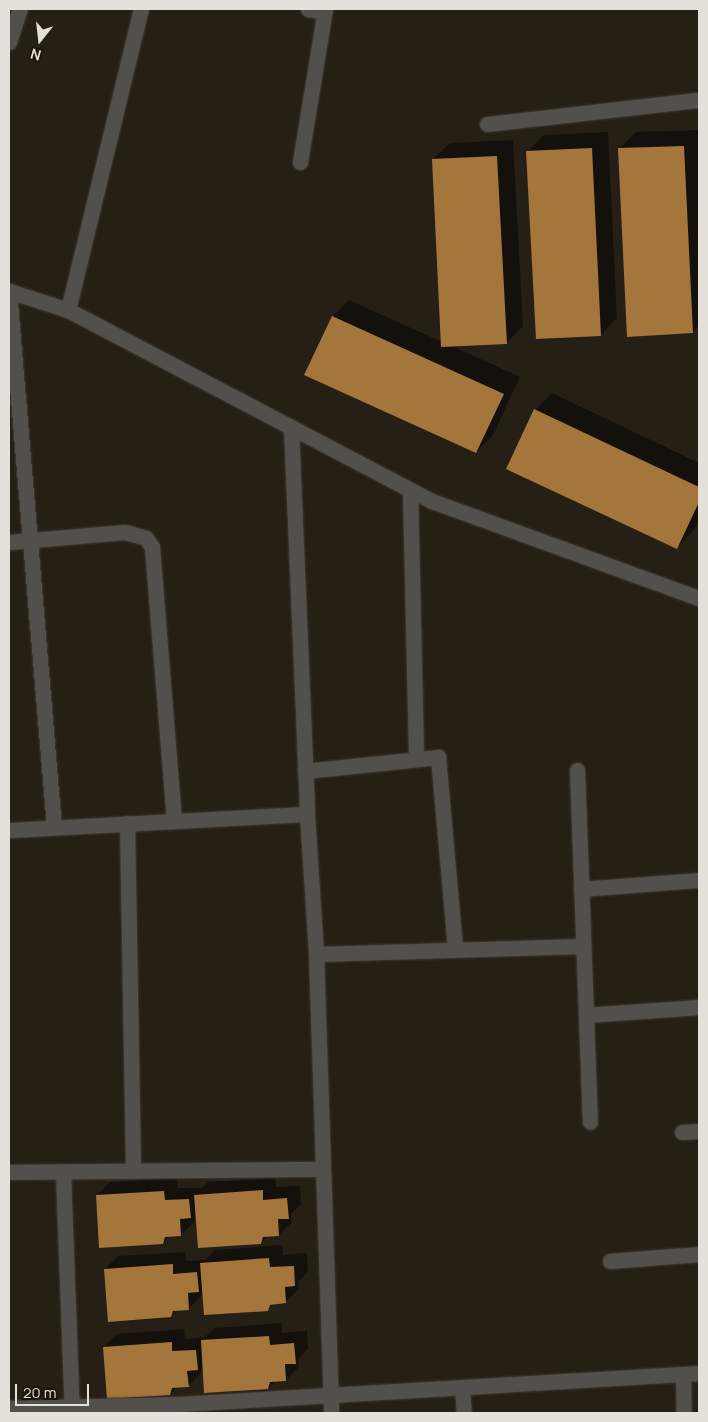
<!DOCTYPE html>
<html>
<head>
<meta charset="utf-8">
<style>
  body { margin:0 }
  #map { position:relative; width:708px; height:1422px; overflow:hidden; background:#261f16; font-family:Manrope,sans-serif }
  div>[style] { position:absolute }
  .shadow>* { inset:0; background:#0007 }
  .building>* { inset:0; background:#a5763b }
  .roads { filter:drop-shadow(0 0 1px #413a32) drop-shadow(0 0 1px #413a32) }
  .minor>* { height:15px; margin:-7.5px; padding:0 7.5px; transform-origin:7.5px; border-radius:7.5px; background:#534f4b }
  span { translate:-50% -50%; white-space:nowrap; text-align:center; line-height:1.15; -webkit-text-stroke:4px #1d160e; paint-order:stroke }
  .frame { position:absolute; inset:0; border:10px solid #e6e0db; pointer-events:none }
  .north { position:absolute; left:15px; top:15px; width:50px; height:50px; -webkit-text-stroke:4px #1d160e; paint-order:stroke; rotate:196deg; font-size:14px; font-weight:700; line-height:20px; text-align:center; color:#e6e0db }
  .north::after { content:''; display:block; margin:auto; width:18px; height:22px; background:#e6e0db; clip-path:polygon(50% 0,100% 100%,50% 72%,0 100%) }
  .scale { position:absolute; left:15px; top:1384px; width:74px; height:22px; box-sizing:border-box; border:2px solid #e6e0db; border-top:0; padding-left:6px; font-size:15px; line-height:18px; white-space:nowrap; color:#e6e0db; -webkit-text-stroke:4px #1d160e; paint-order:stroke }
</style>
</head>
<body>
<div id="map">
  <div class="shadow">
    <i style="clip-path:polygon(699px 130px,699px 325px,693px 332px,619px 149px,636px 132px)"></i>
    <i style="clip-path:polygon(608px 132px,617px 318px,601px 335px,528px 151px,544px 135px)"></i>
    <i style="clip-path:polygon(513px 140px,523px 326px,506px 343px,450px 345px,520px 377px,493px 435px,476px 452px,333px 316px,349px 300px,442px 342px,433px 159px,450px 143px)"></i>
    <i style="clip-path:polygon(552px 393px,699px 463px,699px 519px,694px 530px,677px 547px,535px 410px)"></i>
    <i style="clip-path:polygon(177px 1178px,178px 1188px,202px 1188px,208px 1182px,275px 1178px,276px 1187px,300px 1186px,301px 1204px,291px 1214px,292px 1222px,279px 1235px,268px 1235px,261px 1243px,196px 1211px,194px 1222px,181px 1235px,170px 1235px,163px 1242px,97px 1195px,110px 1182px)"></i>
    <i style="clip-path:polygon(282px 1245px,283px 1255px,307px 1253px,308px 1272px,298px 1282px,299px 1289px,285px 1302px,274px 1303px,267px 1310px,204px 1293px,189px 1308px,178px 1309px,171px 1316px,105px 1269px,118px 1256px,185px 1252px,186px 1261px,205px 1260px,215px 1250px)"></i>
    <i style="clip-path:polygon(282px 1323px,282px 1333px,307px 1331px,308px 1349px,298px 1359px,299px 1367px,286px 1380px,275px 1381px,268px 1388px,203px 1363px,201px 1373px,188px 1386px,177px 1387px,170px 1394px,104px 1347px,117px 1334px,184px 1329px,185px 1339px,205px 1337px,215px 1328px)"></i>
  </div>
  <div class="building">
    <i style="clip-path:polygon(684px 146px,693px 333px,627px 337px,618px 148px)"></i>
    <i style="clip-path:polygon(592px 148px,601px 336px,536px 339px,526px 151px)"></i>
    <i style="clip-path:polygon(497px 156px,507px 344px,441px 347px,432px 159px)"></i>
    <i style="clip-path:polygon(332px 316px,504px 394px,476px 453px,304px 375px)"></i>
    <i style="clip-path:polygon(534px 409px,699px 487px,699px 502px,677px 549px,506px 469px)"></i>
    <i style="clip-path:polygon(263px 1190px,263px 1200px,287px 1198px,289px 1219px,278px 1219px,279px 1236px,263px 1237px,261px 1244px,198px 1248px,194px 1195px)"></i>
    <i style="clip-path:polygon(164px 1191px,165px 1200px,189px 1199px,191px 1218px,180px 1219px,181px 1236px,165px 1237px,163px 1244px,99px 1248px,96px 1195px)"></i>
    <i style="clip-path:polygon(269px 1258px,270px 1267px,294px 1266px,295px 1286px,285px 1287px,286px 1303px,270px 1305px,268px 1311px,204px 1315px,200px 1263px)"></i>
    <i style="clip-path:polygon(173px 1264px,173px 1274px,197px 1272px,199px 1292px,188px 1293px,189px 1310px,173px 1311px,171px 1317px,108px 1322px,104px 1269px)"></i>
    <i style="clip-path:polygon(269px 1336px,270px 1345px,294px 1343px,296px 1364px,285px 1364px,286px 1381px,270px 1382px,268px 1389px,204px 1393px,201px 1340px)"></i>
    <i style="clip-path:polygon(172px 1342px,172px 1351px,196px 1350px,198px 1370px,187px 1371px,189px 1387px,172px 1388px,170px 1395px,107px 1399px,103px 1347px)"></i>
  </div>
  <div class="roads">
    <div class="minor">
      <i style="left:308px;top:9px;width:17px;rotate:10deg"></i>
      <i style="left:9px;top:42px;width:35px;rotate:-72deg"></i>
      <i style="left:487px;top:124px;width:213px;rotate:-6.5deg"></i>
      <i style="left:300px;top:162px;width:155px;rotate:-80.7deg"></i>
      <i style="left:9px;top:291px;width:62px;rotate:17.9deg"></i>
      <i style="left:68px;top:310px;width:411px;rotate:27.7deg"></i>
      <i style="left:432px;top:501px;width:284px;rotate:20deg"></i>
      <i style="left:9px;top:291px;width:538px;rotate:85.2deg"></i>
      <i style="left:68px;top:310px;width:310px;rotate:-76.4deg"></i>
      <i style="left:291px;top:427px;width:387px;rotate:87.6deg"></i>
      <i style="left:307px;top:814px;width:140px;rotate:86.3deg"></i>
      <i style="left:316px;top:954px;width:459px;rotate:88.1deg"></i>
      <i style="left:410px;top:490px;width:269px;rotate:88.7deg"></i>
      <i style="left:9px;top:542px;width:116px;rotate:-4.9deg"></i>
      <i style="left:125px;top:532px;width:22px;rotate:16deg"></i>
      <i style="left:146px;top:538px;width:11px;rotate:56deg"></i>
      <i style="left:152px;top:547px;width:275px;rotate:85.4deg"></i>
      <i style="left:577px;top:770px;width:352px;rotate:87.9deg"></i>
      <i style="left:305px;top:771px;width:134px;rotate:-6deg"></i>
      <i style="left:438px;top:757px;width:192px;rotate:84.9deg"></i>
      <i style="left:127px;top:823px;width:348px;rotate:89deg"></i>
      <i style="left:9px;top:830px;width:298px;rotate:-3.1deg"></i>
      <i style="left:581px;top:889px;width:118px;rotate:-4.4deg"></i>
      <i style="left:316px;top:954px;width:267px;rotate:-1.7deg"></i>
      <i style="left:586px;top:1015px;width:113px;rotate:-4deg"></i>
      <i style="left:682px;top:1132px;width:17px;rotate:-3deg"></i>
      <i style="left:9px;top:1172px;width:312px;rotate:-0.6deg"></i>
      <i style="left:63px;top:1172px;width:241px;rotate:87.9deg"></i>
      <i style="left:610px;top:1261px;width:89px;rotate:-4.5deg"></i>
      <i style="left:683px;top:1374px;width:39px;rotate:89deg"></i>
      <i style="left:462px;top:1387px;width:26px;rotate:86deg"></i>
      <i style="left:9px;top:1408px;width:171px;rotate:-1.3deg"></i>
      <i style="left:180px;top:1404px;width:520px;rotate:-3.42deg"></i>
    </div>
  </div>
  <div class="frame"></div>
  <div class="north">N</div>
  <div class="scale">20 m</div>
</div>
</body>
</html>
